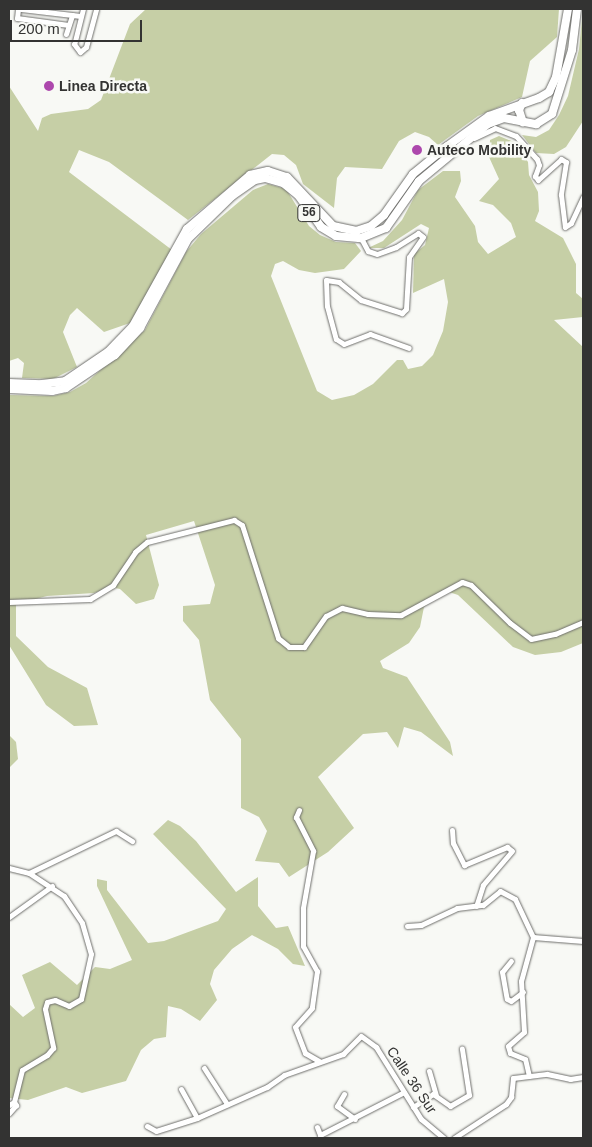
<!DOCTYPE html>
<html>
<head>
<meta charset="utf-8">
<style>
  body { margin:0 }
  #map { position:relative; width:592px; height:1147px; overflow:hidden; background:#f8f9f5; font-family:Helvetica,sans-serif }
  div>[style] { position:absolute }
  .green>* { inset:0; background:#c6cfa6 }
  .roads { filter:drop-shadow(0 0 1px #6e6e6b) drop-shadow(0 0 1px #6e6e6b) }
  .street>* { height:5px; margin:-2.5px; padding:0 2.5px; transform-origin:2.5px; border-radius:2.5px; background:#fff }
  .primary>* { height:8px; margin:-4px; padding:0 4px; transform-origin:4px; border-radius:4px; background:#fff }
  .dots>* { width:14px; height:14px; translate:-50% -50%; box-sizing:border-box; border:2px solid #f8f9f5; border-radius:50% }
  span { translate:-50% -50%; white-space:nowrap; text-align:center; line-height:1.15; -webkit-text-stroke:5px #f8f9f5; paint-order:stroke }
  .shield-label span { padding:1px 4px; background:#f8f9f5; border:1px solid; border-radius:4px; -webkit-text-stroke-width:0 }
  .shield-label { font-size:12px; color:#333332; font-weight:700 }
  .poi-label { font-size:14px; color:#333332; font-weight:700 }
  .left { translate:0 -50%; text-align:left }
  .street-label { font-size:14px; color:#333332 }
  .frame { position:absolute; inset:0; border:10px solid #333332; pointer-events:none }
  .scale { position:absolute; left:10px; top:20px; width:132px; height:22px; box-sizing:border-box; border:2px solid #333332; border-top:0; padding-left:6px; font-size:15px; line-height:18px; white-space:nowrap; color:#333332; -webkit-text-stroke:4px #f8f9f5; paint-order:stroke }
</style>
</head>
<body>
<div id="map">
  <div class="green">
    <i style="clip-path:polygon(146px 9px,559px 9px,557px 37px,530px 61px,522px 97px,478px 116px,438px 145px,429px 137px,415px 132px,399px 141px,382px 169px,345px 167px,337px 178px,334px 208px,303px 184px,296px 165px,284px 155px,272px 154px,188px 220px,109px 162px,79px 150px,69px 172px,172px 250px,130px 323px,104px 332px,77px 308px,70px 315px,63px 332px,77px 367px,53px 379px,22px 378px,24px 363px,18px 358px,9px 361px,9px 86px,38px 131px,42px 118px,51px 114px,88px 109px,101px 100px,130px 24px)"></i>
    <i style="clip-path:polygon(583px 9px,583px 121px,566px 147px,554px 154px,536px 153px,522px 135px,536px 137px,549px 130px,559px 115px,568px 96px,579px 49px)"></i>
    <i style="clip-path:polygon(499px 136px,514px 142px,528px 162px,529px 175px,538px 192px,539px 211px,535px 221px,563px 238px,576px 264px,576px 293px,583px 299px,583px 317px,554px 320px,583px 347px,583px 643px,561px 652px,535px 655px,513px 647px,458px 595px,443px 590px,424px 607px,420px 627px,409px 643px,380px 661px,383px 668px,407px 677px,450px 742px,453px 756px,421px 732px,404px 727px,398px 748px,387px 732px,363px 734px,318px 777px,354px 828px,328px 852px,289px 877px,279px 863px,255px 861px,267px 831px,259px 817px,241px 808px,241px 739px,210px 700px,199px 640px,183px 621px,183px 606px,210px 604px,215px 585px,194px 521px,146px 535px,159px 585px,154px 599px,136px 604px,120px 589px,110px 587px,94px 593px,47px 596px,16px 604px,16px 636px,48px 667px,87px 688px,98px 725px,74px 726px,46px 705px,9px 645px,9px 395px,53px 396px,70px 392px,86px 383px,145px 330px,186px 252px,201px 234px,253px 190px,268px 184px,286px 189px,309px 226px,320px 235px,336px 242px,355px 243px,361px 251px,344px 269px,315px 273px,299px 270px,283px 261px,275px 264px,271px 276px,317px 391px,332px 400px,354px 395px,373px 384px,397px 360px,403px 360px,408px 369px,422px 366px,433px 355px,443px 331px,448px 302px,444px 279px,413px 293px,414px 254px,425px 245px,429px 228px,421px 224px,384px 248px,368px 248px,383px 241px,402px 220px,418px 190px,443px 171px,460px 171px,461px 181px,455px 197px,475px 226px,478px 242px,488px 254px,516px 237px,511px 223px,493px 205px,479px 201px,499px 179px,489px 157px,490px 140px)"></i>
    <i style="clip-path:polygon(9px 735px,16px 742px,18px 759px,9px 768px)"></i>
    <i style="clip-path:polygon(168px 820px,180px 826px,196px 841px,236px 892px,258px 877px,258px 906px,276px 928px,288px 926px,305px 966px,293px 964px,278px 949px,252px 935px,232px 949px,214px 970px,210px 984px,217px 1000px,200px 1021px,181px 1009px,168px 1006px,166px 1037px,154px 1039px,141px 1050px,126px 1081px,82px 1093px,66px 1087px,28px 1100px,9px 1098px,9px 1004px,23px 1017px,35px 1008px,22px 975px,50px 962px,77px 985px,95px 967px,110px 969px,132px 960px,97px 886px,97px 879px,107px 881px,107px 890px,148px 943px,164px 941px,218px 921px,226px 909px,153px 834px)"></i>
  </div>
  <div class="roads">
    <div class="street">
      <i style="left:18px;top:9px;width:9px;rotate:96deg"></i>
      <i style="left:17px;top:18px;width:52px;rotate:7.7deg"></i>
      <i style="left:21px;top:9px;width:60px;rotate:6.7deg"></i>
      <i style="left:83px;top:9px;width:36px;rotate:104deg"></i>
      <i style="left:74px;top:44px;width:10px;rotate:53deg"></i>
      <i style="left:80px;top:52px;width:8px;rotate:-40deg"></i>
      <i style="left:86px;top:47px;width:39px;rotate:-75deg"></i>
      <i style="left:66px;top:34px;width:20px;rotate:-72deg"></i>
      <i style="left:474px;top:138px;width:23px;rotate:-25deg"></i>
      <i style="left:495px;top:128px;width:22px;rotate:21deg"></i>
      <i style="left:516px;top:136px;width:31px;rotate:48deg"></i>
      <i style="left:537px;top:159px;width:6px;rotate:72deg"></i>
      <i style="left:539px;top:165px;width:12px;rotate:110deg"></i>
      <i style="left:535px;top:176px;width:5px;rotate:53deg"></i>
      <i style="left:538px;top:180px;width:31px;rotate:-42deg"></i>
      <i style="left:561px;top:159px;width:6px;rotate:31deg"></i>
      <i style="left:566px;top:162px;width:33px;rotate:99deg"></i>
      <i style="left:561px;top:195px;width:32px;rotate:83deg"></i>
      <i style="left:565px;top:227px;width:7px;rotate:-34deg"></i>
      <i style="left:571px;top:223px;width:29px;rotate:-65deg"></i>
      <i style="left:361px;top:238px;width:15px;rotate:62deg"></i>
      <i style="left:368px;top:251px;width:9px;rotate:18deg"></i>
      <i style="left:377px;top:254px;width:20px;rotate:-20deg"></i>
      <i style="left:396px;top:247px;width:26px;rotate:-32deg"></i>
      <i style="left:418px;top:233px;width:6px;rotate:39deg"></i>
      <i style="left:423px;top:237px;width:24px;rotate:125deg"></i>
      <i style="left:409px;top:257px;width:52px;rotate:93.3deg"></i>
      <i style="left:406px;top:309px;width:6px;rotate:135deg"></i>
      <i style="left:402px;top:313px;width:43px;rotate:-162.4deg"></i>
      <i style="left:361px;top:300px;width:28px;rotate:-141deg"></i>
      <i style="left:339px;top:282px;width:13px;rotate:-171deg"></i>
      <i style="left:326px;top:280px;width:26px;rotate:88deg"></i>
      <i style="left:327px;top:306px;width:34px;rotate:75deg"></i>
      <i style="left:336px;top:339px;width:9px;rotate:32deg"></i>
      <i style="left:344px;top:344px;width:28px;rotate:-21deg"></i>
      <i style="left:370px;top:334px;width:41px;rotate:19.7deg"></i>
      <i style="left:9px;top:602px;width:81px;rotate:-2.1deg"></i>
      <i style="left:90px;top:599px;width:27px;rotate:-31deg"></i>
      <i style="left:113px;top:585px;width:40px;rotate:-56deg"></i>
      <i style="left:135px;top:552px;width:16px;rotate:-40deg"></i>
      <i style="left:147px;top:542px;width:90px;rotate:-14.2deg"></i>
      <i style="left:234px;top:520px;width:9px;rotate:32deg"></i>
      <i style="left:242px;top:525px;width:119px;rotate:72.3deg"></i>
      <i style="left:278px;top:638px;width:14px;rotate:39deg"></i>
      <i style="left:289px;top:647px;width:15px"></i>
      <i style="left:304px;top:647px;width:38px;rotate:-55deg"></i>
      <i style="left:326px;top:616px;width:18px;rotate:-27deg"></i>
      <i style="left:342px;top:608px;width:27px;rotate:13deg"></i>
      <i style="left:368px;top:614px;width:33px;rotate:2deg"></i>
      <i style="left:401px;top:615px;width:69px;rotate:-28.4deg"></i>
      <i style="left:462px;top:582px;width:9px;rotate:18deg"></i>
      <i style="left:471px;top:585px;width:54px;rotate:44.3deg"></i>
      <i style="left:510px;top:623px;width:26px;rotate:37deg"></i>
      <i style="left:531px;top:639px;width:25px;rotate:-12deg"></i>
      <i style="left:555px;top:634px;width:30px;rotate:-23deg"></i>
      <i style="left:299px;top:810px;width:8px;rotate:113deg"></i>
      <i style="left:296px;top:817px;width:38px;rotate:63deg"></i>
      <i style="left:313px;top:851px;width:58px;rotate:100deg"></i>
      <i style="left:303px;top:908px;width:38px;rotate:90deg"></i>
      <i style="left:303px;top:946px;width:29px;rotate:61deg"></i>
      <i style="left:317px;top:971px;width:37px;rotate:98deg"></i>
      <i style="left:312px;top:1008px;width:25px;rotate:132deg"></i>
      <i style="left:295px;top:1027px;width:28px;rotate:69deg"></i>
      <i style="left:305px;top:1053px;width:16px;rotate:30deg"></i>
      <i style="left:452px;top:830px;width:13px;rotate:86deg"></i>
      <i style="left:453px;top:843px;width:25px;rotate:63deg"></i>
      <i style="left:464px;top:865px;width:47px;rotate:-22.7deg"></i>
      <i style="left:507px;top:847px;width:6px;rotate:39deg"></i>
      <i style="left:512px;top:851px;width:45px;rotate:130.5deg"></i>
      <i style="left:483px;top:885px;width:22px;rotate:108deg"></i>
      <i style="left:9px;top:868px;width:21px;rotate:14deg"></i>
      <i style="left:29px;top:873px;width:42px;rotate:33.3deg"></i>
      <i style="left:64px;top:896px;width:32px;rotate:56deg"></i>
      <i style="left:82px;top:923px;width:32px;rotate:74deg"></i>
      <i style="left:91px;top:954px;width:46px;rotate:102.5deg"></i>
      <i style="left:81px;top:999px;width:14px;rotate:150deg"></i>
      <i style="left:69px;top:1006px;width:15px;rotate:-157deg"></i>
      <i style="left:55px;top:1000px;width:8px;rotate:166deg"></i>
      <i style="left:47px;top:1002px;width:7px;rotate:106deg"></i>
      <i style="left:45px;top:1009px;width:40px;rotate:78deg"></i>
      <i style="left:53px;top:1048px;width:9px;rotate:131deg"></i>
      <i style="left:47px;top:1055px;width:29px;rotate:149deg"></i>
      <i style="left:22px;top:1070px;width:33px;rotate:104deg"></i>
      <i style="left:29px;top:873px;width:97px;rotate:-25.8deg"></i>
      <i style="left:116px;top:831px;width:19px;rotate:32deg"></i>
      <i style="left:9px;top:917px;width:53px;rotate:-35.8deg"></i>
      <i style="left:407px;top:926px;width:14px;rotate:-4deg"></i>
      <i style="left:421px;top:925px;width:40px;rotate:-25deg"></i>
      <i style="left:457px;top:908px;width:26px;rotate:-7deg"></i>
      <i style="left:483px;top:905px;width:22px;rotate:-39deg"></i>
      <i style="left:500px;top:891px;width:17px;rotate:28deg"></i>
      <i style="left:515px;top:899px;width:42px;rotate:64.7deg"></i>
      <i style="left:511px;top:961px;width:14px;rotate:129deg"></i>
      <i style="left:502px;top:972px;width:27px;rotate:80deg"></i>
      <i style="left:507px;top:999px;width:4px;rotate:27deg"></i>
      <i style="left:511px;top:1001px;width:15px;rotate:-37deg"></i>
      <i style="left:204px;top:1068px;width:43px;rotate:57.4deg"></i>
      <i style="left:429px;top:1071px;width:25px;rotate:74deg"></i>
      <i style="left:529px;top:1076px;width:17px;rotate:-103deg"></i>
      <i style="left:525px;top:1059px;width:16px;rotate:-158deg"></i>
      <i style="left:510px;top:1053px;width:7px;rotate:-106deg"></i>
      <i style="left:508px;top:1046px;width:21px;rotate:-41deg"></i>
      <i style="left:524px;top:1032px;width:51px;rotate:-93.4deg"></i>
      <i style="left:521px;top:981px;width:46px;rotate:-74.7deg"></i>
      <i style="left:533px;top:937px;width:50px;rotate:4.6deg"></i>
      <i style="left:181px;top:1089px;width:33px;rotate:61deg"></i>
      <i style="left:344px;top:1094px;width:14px;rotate:120deg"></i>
      <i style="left:337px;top:1106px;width:22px;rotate:36deg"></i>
      <i style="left:9px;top:1105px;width:6px;rotate:-31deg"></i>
      <i style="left:14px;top:1102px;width:4px;rotate:56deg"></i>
      <i style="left:16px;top:1105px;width:11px;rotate:131deg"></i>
      <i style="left:413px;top:1107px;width:24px;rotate:-33deg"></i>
      <i style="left:433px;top:1094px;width:21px;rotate:35deg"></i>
      <i style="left:450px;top:1106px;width:22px;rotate:-30deg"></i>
      <i style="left:469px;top:1095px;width:47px;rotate:-98.7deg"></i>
      <i style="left:147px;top:1126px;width:10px;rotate:29deg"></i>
      <i style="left:156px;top:1131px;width:43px;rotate:-17.6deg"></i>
      <i style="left:197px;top:1118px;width:77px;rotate:-23.9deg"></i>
      <i style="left:267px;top:1087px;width:21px;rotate:-35deg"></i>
      <i style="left:284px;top:1075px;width:63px;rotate:-19.6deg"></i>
      <i style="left:343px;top:1054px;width:25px;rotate:-45deg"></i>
      <i style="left:361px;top:1036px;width:19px;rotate:36deg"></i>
      <i style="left:376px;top:1047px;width:85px;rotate:58deg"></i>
      <i style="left:421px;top:1119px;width:30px;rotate:40deg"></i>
      <i style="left:317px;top:1127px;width:9px;rotate:69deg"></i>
      <i style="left:320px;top:1135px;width:94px;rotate:-27.1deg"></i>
      <i style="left:454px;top:1138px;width:62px;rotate:-33.2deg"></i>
      <i style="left:506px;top:1104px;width:9px;rotate:-54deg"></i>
      <i style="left:511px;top:1097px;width:19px;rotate:-84deg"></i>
      <i style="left:513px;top:1078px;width:34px;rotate:-7deg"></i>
      <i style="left:547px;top:1074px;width:24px;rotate:12deg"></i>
      <i style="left:570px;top:1079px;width:13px;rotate:-9deg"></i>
    </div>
    <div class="primary">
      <i style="left:522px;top:103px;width:8px;rotate:113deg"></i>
      <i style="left:519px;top:110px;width:13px;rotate:72deg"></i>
      <i style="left:9px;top:383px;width:33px;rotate:2deg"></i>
      <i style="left:42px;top:384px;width:23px;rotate:-7deg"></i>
      <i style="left:65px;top:381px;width:52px;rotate:-34deg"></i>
      <i style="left:108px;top:352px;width:36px;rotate:-46deg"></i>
      <i style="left:133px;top:326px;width:111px;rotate:-60.9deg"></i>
      <i style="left:187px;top:229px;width:83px;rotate:-40.6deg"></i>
      <i style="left:250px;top:175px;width:18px;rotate:-13deg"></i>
      <i style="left:268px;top:171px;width:20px;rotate:18deg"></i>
      <i style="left:287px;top:177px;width:67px;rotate:46.8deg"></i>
      <i style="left:333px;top:226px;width:24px;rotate:12deg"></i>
      <i style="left:356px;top:231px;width:16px;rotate:-18deg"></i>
      <i style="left:371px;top:226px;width:17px;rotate:-40deg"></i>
      <i style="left:384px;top:215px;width:50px;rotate:-54.7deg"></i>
      <i style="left:413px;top:174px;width:43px;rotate:-39.3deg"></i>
      <i style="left:446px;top:147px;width:53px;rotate:-35.8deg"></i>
      <i style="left:489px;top:116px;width:53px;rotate:-19.8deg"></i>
      <i style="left:539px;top:98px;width:12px;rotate:-31deg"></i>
      <i style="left:549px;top:92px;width:17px;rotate:-65deg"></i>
      <i style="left:556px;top:77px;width:69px;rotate:-80deg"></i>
      <i style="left:9px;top:389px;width:43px;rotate:2.7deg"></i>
      <i style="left:52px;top:391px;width:14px;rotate:-12deg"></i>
      <i style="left:66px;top:388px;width:59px;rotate:-34deg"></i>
      <i style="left:115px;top:355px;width:37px;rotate:-47deg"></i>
      <i style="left:140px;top:328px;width:101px;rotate:-61.7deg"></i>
      <i style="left:188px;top:239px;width:62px;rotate:-44.3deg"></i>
      <i style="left:232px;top:196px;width:28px;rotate:-35deg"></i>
      <i style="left:255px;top:180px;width:10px;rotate:-11deg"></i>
      <i style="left:265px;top:178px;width:19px;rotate:16deg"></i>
      <i style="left:283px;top:183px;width:19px;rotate:39deg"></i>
      <i style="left:298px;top:195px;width:39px;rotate:54deg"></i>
      <i style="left:321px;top:227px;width:17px;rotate:31deg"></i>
      <i style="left:336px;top:236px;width:25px;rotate:5deg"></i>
      <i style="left:361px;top:238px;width:27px;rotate:-22deg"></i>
      <i style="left:386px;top:228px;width:57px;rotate:-54.9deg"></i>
      <i style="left:419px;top:181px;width:89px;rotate:-39.6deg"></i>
      <i style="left:488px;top:124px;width:17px;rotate:-21deg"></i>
      <i style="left:504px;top:118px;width:33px;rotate:11deg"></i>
      <i style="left:536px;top:124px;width:19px;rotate:-32deg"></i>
      <i style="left:552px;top:114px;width:67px;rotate:-72.6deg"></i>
      <i style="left:572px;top:50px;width:41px;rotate:-83deg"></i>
    </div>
  </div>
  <div class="dots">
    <i style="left:49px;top:86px;background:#ad48ad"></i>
    <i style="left:417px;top:150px;background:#ad48ad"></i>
  </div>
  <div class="shield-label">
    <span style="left:309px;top:213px">56</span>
  </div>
  <div class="poi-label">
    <span class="left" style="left:59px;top:86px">Linea Directa</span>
    <span class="left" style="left:427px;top:150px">Auteco Mobility</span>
  </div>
  <div class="street-label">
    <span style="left:412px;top:1080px;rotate:56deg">Calle 36 Sur</span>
  </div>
  <div class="frame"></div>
  <div class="scale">200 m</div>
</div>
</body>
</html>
